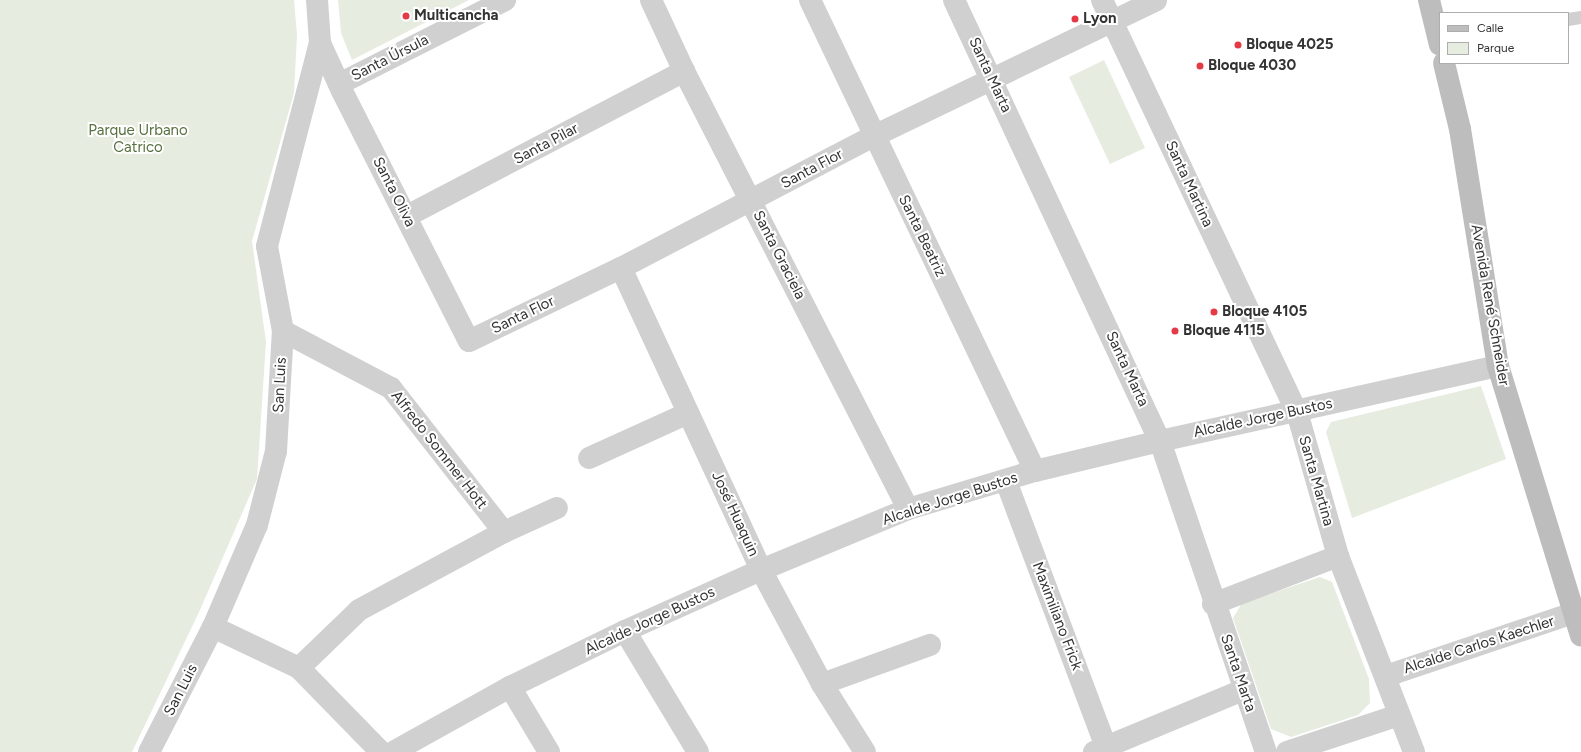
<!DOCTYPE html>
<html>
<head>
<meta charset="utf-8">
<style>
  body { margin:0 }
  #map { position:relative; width:1581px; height:752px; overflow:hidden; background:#fff; font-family:Figtree,sans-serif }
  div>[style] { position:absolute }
  .green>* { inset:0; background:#e6ecdf }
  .service>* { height:13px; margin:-6.5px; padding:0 6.5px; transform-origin:6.5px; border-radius:6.5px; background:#d0d0d0 }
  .minor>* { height:22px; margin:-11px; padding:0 11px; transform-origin:11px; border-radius:11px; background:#d0d0d0 }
  .tertiary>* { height:22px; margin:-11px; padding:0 11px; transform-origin:11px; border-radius:11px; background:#d0d0d0 }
  .secondary>* { height:22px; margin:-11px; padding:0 11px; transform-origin:11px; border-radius:11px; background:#bdbdbd }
  .dots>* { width:11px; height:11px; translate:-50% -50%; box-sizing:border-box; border:2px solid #fff; border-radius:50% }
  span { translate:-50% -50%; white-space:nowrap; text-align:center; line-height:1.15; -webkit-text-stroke:4px #fff; paint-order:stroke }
  .poi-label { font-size:15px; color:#333; font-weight:700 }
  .left { translate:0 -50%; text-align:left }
  .street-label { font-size:15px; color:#333 }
  .park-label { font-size:15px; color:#56703f }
  .legend { position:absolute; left:1439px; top:12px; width:130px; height:52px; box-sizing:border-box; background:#fff; border:1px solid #adadad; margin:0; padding:5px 7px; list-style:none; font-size:12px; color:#333 }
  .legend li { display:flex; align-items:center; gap:8px; height:20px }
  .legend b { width:20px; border:1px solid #adadad }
</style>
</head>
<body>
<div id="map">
  <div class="green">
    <i style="clip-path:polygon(0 0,294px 0,297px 35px,294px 93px,252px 241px,266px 342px,257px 479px,200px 610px,132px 752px,0 752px)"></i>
    <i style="clip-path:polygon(338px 0,469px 0,352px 60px,341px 33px)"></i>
    <i style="clip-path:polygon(1104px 60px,1145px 148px,1110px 164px,1069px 77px)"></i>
    <i style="clip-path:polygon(1481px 386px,1506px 459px,1352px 518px,1326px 432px,1331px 422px)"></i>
    <i style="clip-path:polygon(1320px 577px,1332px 582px,1369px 679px,1370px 703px,1358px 715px,1291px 737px,1271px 729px,1233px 618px,1242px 603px)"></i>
  </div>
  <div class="service">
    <i style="left:1568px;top:19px;width:13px;rotate:-9deg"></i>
  </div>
  <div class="minor">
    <i style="left:651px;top:0;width:78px;rotate:65.1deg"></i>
    <i style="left:684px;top:71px;width:492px;rotate:62.9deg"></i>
    <i style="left:810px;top:0;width:522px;rotate:64.47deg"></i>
    <i style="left:954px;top:0;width:487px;rotate:65deg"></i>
    <i style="left:1160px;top:441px;width:329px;rotate:71.2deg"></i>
    <i style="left:1102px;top:0;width:456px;rotate:64.7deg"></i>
    <i style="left:1297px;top:412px;width:150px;rotate:74.1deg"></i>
    <i style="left:1338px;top:556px;width:210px;rotate:68.8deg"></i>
    <i style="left:320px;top:43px;width:53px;rotate:65.4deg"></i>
    <i style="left:342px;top:91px;width:280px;rotate:63.1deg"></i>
    <i style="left:469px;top:341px;width:169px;rotate:-25.7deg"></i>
    <i style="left:621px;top:268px;width:285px;rotate:-27.6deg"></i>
    <i style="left:874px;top:136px;width:313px;rotate:-25.7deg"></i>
    <i style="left:339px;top:84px;width:186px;rotate:-26.8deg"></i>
    <i style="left:407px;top:216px;width:313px;rotate:-27.6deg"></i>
    <i style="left:621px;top:268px;width:333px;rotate:65.1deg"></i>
    <i style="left:761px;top:570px;width:129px;rotate:61.8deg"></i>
    <i style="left:822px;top:684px;width:80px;rotate:57.7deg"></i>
    <i style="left:283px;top:331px;width:122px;rotate:27.8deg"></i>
    <i style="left:391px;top:388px;width:183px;rotate:51.9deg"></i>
    <i style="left:589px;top:458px;width:109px;rotate:-24.4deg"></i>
    <i style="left:1006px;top:481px;width:290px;rotate:69.4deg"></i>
    <i style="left:1213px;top:604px;width:134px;rotate:-21deg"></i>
    <i style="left:213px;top:627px;width:95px;rotate:25.5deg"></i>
    <i style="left:299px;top:668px;width:117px;rotate:45.7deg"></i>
    <i style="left:625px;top:631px;width:141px;rotate:58.9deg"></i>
    <i style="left:299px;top:668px;width:83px;rotate:-44deg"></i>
    <i style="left:359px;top:610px;width:165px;rotate:-28.3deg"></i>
    <i style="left:504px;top:532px;width:58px;rotate:-24.4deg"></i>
    <i style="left:1386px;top:676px;width:197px;rotate:-18.6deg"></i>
    <i style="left:822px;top:684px;width:115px;rotate:-19.9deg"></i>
    <i style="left:510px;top:687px;width:76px;rotate:59deg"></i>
    <i style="left:393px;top:752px;width:134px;rotate:-29.1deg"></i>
    <i style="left:510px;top:687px;width:128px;rotate:-26deg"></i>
    <i style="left:625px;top:631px;width:149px;rotate:-24.2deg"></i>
    <i style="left:761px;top:570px;width:159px;rotate:-22.5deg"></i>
    <i style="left:908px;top:509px;width:133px;rotate:-16.7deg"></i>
    <i style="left:1035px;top:471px;width:129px;rotate:-13.5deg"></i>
    <i style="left:1160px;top:441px;width:346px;rotate:-12.5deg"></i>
    <i style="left:1094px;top:752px;width:161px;rotate:-22.6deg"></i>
    <i style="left:1287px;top:752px;width:118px;rotate:-18.3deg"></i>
  </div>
  <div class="tertiary">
    <i style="left:149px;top:752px;width:140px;rotate:-62.9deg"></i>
    <i style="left:213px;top:627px;width:111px;rotate:-66.7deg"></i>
    <i style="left:257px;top:525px;width:76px;rotate:-75.6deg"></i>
    <i style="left:276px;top:451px;width:120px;rotate:-86.7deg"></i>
    <i style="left:283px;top:331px;width:86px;rotate:-100.7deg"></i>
    <i style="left:267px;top:246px;width:210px;rotate:-75.4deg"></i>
    <i style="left:320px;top:43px;width:43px;rotate:-94deg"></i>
  </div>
  <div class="secondary">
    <i style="left:1429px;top:0;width:46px;rotate:76.3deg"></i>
    <i style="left:1444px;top:63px;width:68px;rotate:76.4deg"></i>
    <i style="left:1460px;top:129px;width:240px;rotate:80.9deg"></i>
    <i style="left:1498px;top:366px;width:282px;rotate:72.9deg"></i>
  </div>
  <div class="dots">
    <i style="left:406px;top:16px;background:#e63946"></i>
    <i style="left:1075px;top:19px;background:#e63946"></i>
    <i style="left:1238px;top:45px;background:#e63946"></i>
    <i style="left:1200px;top:66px;background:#e63946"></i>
    <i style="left:1214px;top:312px;background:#e63946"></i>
    <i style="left:1175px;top:331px;background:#e63946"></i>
  </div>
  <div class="poi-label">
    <span class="left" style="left:414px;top:16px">Multicancha</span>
    <span class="left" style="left:1083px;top:19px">Lyon</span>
    <span class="left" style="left:1246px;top:45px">Bloque 4025</span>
    <span class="left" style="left:1208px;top:66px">Bloque 4030</span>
    <span class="left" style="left:1222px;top:312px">Bloque 4105</span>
    <span class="left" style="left:1183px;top:331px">Bloque 4115</span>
  </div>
  <div class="street-label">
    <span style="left:390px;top:58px;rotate:-27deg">Santa Úrsula</span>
    <span style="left:990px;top:75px;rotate:65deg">Santa Marta</span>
    <span style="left:546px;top:144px;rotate:-28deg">Santa Pilar</span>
    <span style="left:812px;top:169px;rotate:-28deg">Santa Flor</span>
    <span style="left:1189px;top:184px;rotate:65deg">Santa Martina</span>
    <span style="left:394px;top:192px;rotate:63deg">Santa Oliva</span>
    <span style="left:922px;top:236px;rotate:64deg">Santa Beatriz</span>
    <span style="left:779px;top:255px;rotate:63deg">Santa Graciela</span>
    <span style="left:1490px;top:305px;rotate:80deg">Avenida René Schneider</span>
    <span style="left:523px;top:315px;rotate:-26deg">Santa Flor</span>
    <span style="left:1127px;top:369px;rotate:65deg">Santa Marta</span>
    <span style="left:280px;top:385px;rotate:-87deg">San Luis</span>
    <span style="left:1263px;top:418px;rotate:-12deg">Alcalde Jorge Bustos</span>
    <span style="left:439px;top:450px;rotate:52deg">Alfredo Sommer Hott</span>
    <span style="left:1316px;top:481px;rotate:74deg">Santa Martina</span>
    <span style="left:950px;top:499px;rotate:-18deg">Alcalde Jorge Bustos</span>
    <span style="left:735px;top:514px;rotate:65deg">José Huaquin</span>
    <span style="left:1057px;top:616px;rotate:69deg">Maximiliano Frick</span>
    <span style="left:650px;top:621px;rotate:-25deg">Alcalde Jorge Bustos</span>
    <span style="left:1479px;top:645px;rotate:-18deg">Alcalde Carlos Kaechler</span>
    <span style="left:1238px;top:673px;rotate:71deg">Santa Marta</span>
    <span style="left:181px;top:690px;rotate:-63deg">San Luis</span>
  </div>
  <div class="park-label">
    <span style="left:138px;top:139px">Parque Urbano<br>Catrico</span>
  </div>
  <ul class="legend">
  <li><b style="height:5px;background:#bdbdbd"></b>Calle</li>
  <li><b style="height:11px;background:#e6ecdf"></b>Parque</li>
  </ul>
</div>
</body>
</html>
